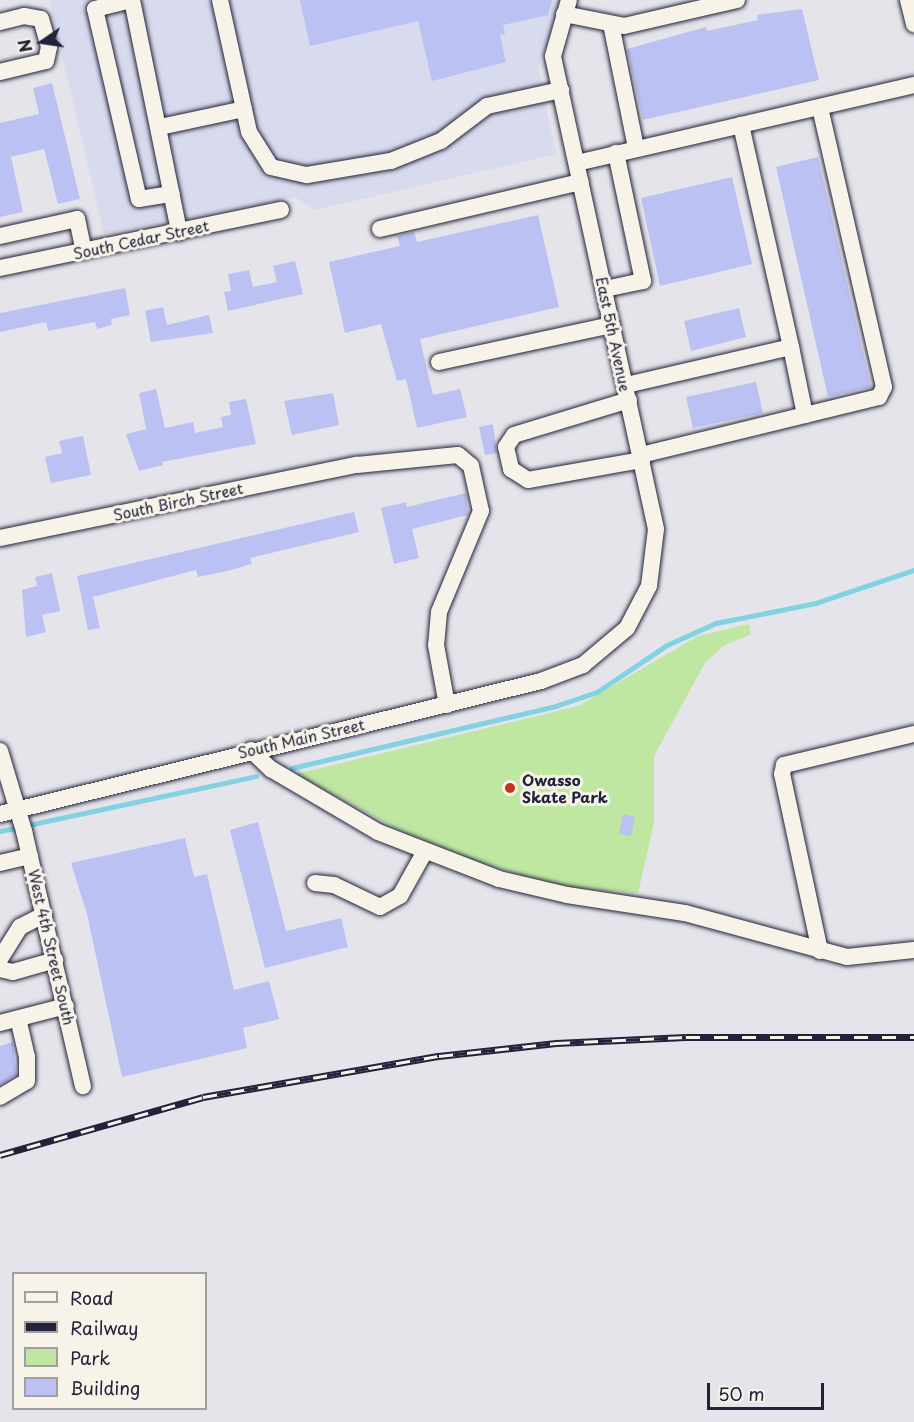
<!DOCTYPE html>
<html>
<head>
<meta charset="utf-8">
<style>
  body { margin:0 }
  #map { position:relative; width:914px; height:1422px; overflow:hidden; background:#e5e4eb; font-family:"Playpen Sans",sans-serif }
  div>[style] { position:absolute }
  .built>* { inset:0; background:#d8daed }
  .green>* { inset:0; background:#bfe7a2 }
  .stream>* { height:4.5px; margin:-2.25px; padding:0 2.25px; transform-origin:2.25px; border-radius:2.25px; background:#83d2e1 }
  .building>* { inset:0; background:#bbc1f2 }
  .roads { filter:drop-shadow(0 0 2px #22223b) drop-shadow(0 0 2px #22223b) }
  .minor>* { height:16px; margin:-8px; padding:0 8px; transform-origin:8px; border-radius:8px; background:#f7f3e8 }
  .rail>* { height:7px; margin-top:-3.5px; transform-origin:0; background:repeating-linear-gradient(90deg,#f7f3e8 0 14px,#22223b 0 28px); box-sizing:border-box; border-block:2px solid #22223b }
  .dots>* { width:16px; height:16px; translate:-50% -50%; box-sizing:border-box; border:3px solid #f7f3e8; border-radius:50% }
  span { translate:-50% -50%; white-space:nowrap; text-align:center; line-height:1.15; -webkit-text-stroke:6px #f7f3e8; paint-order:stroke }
  .street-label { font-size:15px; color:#22223b }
  .poi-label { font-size:15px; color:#22223b; font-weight:700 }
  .left { translate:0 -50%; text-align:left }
  .legend { position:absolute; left:12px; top:1272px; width:195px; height:138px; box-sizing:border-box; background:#f7f3e8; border:2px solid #a29fa3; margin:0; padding:8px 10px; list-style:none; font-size:18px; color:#22223b }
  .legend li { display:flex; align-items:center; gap:12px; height:30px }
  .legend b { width:30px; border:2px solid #a29fa3 }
  .north { position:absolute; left:12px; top:12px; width:60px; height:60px; -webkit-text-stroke:4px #f7f3e8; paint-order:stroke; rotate:257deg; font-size:16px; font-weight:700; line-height:24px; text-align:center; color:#22223b }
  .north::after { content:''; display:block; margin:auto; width:21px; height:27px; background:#22223b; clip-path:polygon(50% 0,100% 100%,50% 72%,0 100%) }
  .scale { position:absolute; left:707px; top:1383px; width:117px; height:27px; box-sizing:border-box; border:3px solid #22223b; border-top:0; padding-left:8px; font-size:18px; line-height:21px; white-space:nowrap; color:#22223b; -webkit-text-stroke:4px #f7f3e8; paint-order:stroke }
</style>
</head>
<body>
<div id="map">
  <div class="built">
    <i style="clip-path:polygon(49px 0,561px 0,538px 68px,556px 154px,315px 210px,295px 197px,104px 234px)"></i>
  </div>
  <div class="green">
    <i style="clip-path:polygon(749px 624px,751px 634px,723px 646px,705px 663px,654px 756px,654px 823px,638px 893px,569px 888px,440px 852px,296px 774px,578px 706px,698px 636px)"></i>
  </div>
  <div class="stream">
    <i style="left:292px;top:768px;width:268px;rotate:-13.2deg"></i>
    <i style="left:553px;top:707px;width:46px;rotate:-18.8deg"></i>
    <i style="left:597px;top:692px;width:84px;rotate:-33.9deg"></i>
    <i style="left:667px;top:645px;width:54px;rotate:-24.2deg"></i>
    <i style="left:716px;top:623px;width:102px;rotate:-11.3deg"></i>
    <i style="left:816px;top:603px;width:103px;rotate:-18.6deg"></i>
    <i style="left:33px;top:824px;width:228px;rotate:-12.1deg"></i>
    <i style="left:0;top:831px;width:15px;rotate:-11deg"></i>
  </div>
  <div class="building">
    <i style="clip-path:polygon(300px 0,552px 0,548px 15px,503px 25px,505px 34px,500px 35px,506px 62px,432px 81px,418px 21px,310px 46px)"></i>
    <i style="clip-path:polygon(802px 9px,819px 80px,643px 120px,627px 49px,706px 27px,707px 31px,758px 20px,757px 15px)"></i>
    <i style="clip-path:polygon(52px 83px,80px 199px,58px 204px,44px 149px,11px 157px,23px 212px,0 217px,0 123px,39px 114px,33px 88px)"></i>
    <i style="clip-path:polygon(818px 157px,871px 387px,828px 397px,776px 167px)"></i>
    <i style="clip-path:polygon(732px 177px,752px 264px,660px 286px,641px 198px)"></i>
    <i style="clip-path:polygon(538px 215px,559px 307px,420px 339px,433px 395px,460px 389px,467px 417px,417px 428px,406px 379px,397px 381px,381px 324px,345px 333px,329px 262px,400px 246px,397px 236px,414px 232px,417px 242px)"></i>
    <i style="clip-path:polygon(295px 261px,303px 294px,228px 311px,224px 292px,231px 291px,228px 274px,249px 270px,253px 287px,277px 282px,273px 266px)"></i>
    <i style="clip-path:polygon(125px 288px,130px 315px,111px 319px,112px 325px,97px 329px,95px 322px,48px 331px,46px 322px,0 332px,0 313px)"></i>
    <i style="clip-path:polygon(163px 307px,167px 325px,209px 315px,213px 333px,151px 342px,145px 311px)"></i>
    <i style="clip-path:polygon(739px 308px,746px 337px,691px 351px,684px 321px)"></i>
    <i style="clip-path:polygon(756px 382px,763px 413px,693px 428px,686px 397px)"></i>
    <i style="clip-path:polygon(156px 389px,165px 428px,193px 422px,195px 433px,223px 427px,221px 417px,231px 415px,229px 402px,246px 399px,256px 444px,162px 462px,163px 465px,139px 471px,126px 434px,146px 429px,139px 393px)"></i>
    <i style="clip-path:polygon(333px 393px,339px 425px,292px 435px,284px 401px)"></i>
    <i style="clip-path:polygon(493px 424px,497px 453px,485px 455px,479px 427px)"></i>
    <i style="clip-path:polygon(83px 436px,91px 475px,51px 483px,45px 457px,62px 453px,59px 441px)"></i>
    <i style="clip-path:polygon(466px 493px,468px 515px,412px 529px,419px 558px,394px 564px,381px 508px,406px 502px,407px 507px)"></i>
    <i style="clip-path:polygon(354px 512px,359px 532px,250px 558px,252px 564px,227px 571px,198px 577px,196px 570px,93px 597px,100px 628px,88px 630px,77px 576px)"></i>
    <i style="clip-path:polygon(52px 573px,60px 611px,42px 615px,46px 632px,26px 637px,22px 590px,37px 586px,35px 577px)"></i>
    <i style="clip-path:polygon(623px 814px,635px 817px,631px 836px,619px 834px)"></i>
    <i style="clip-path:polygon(258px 822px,286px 931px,341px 918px,348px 947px,265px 968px,230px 830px)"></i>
    <i style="clip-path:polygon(185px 838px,194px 877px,207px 874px,234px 990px,269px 981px,279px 1019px,243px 1028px,247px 1048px,122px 1077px,87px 914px,71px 863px)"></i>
    <i style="clip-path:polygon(13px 1042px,16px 1075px,0 1085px,0 1046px)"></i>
  </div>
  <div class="roads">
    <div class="minor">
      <i style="left:131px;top:0;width:37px;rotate:166deg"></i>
      <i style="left:95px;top:9px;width:195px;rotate:77deg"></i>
      <i style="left:139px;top:199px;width:33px;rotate:-9deg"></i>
      <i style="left:132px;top:0;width:237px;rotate:78.5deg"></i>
      <i style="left:220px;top:0;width:135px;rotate:77.6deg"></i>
      <i style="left:249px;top:132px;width:41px;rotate:57.8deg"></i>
      <i style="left:271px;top:167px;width:37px;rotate:13deg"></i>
      <i style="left:307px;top:175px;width:85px;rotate:-9.5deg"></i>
      <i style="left:391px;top:161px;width:54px;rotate:-21.8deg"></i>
      <i style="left:441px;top:141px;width:58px;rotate:-37.3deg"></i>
      <i style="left:487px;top:106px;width:76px;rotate:-12.2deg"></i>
      <i style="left:908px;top:0;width:25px;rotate:76deg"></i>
      <i style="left:564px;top:14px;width:61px;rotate:11.3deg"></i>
      <i style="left:624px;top:26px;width:116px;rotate:-13deg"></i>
      <i style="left:0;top:22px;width:25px;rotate:-14deg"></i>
      <i style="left:24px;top:16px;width:17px;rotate:10deg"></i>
      <i style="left:41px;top:19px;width:29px;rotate:74deg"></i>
      <i style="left:49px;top:47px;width:14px;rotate:102deg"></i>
      <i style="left:46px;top:61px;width:47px;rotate:166.6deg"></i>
      <i style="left:611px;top:24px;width:126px;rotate:78.6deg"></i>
      <i style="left:741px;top:125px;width:178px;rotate:-13deg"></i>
      <i style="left:160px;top:127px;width:86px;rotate:-12.1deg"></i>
      <i style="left:577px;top:163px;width:168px;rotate:-13deg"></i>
      <i style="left:741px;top:125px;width:228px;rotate:77.3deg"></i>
      <i style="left:791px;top:347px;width:169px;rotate:167deg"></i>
      <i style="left:380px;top:229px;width:206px;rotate:-13.2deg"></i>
      <i style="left:0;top:236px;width:79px;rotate:-12.4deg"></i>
      <i style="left:77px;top:219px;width:33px;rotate:78deg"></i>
      <i style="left:0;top:268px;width:287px;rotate:-11.7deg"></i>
      <i style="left:605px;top:289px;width:39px;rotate:-12deg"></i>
      <i style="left:643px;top:281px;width:131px;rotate:-101.9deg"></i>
      <i style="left:439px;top:362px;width:177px;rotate:-12.1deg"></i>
      <i style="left:629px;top:400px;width:120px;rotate:163.1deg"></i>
      <i style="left:514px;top:435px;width:14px;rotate:124deg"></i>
      <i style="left:506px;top:447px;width:23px;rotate:77deg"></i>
      <i style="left:511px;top:469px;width:20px;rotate:33deg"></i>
      <i style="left:528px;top:480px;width:116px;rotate:-10deg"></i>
      <i style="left:805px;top:415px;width:76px;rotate:-13.7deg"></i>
      <i style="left:879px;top:397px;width:11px;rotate:-63deg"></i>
      <i style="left:884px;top:387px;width:287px;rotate:-102.9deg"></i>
      <i style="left:641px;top:455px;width:169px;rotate:-13.7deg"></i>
      <i style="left:805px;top:415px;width:69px;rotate:-101.6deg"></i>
      <i style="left:0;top:538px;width:364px;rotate:-11.6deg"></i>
      <i style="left:357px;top:465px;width:101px;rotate:-5.7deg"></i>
      <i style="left:458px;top:455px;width:17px;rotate:40deg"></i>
      <i style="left:471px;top:466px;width:46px;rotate:77.5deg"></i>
      <i style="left:481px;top:511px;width:109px;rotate:112.6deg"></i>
      <i style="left:439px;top:612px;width:33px;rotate:95deg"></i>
      <i style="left:436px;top:645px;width:61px;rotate:79.6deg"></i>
      <i style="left:251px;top:750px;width:28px;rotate:44deg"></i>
      <i style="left:271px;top:769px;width:124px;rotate:30.5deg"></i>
      <i style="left:378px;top:832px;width:130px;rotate:21.2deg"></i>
      <i style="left:499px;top:879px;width:70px;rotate:13.2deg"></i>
      <i style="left:567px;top:895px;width:119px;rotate:8.7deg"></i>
      <i style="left:685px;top:913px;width:168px;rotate:15.2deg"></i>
      <i style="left:847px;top:957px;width:67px;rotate:-6deg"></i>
      <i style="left:0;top:751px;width:84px;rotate:73.3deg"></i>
      <i style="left:24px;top:831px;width:262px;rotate:77deg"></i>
      <i style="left:0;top:814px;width:557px;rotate:-13.81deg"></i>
      <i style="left:541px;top:681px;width:45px;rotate:-20.9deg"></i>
      <i style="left:583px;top:665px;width:57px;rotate:-40.1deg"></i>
      <i style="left:627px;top:628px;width:47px;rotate:-62.4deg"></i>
      <i style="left:649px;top:586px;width:57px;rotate:-83deg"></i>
      <i style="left:656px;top:529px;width:484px;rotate:-102.3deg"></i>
      <i style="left:553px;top:56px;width:58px;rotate:-74.1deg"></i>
      <i style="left:0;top:863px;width:31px;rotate:-13deg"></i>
      <i style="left:315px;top:883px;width:19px;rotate:6deg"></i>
      <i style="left:334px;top:885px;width:51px;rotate:25.6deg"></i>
      <i style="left:380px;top:907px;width:23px;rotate:-29deg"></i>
      <i style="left:400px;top:896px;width:49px;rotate:-60.8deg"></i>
      <i style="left:820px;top:951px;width:181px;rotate:-102.1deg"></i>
      <i style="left:782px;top:774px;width:9px;rotate:-77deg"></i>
      <i style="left:784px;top:765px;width:134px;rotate:-13.4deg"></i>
      <i style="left:0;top:959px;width:38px;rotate:-58deg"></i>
      <i style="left:20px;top:927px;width:27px;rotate:-27deg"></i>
      <i style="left:0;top:969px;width:13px;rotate:13deg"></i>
      <i style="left:13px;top:972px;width:44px;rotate:-15.9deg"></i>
      <i style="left:0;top:1023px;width:68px;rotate:-14.4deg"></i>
      <i style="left:0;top:1097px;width:31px;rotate:-31deg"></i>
      <i style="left:27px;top:1081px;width:24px;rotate:-90deg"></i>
      <i style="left:27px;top:1057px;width:39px;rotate:-103deg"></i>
    </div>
  </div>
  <div class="rail">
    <i style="left:0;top:1155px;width:211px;rotate:-15.9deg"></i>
    <i style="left:203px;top:1097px;width:240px;rotate:-9.9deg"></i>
    <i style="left:439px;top:1056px;width:118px;rotate:-6.3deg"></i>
    <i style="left:556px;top:1043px;width:130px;rotate:-2.6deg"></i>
    <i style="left:686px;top:1037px;width:228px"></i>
  </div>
  <div class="dots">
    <i style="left:510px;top:788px;background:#c8321e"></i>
  </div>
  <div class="street-label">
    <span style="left:141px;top:239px;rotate:-12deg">South Cedar Street</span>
    <span style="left:614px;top:334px;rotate:78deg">East 5th Avenue</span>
    <span style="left:178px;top:501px;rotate:-12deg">South Birch Street</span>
    <span style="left:301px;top:738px;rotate:-13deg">South Main Street</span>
    <span style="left:52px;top:947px;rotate:77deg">West 4th Street South</span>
  </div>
  <div class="poi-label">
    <span class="left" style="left:522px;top:788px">Owasso<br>Skate Park</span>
  </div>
  <ul class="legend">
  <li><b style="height:8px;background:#f7f3e8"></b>Road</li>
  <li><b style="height:8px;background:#22223b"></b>Railway</li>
  <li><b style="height:16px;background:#bfe7a2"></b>Park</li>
  <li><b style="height:16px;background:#bbc1f2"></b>Building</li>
  </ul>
  <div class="north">N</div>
  <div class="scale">50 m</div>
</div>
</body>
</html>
